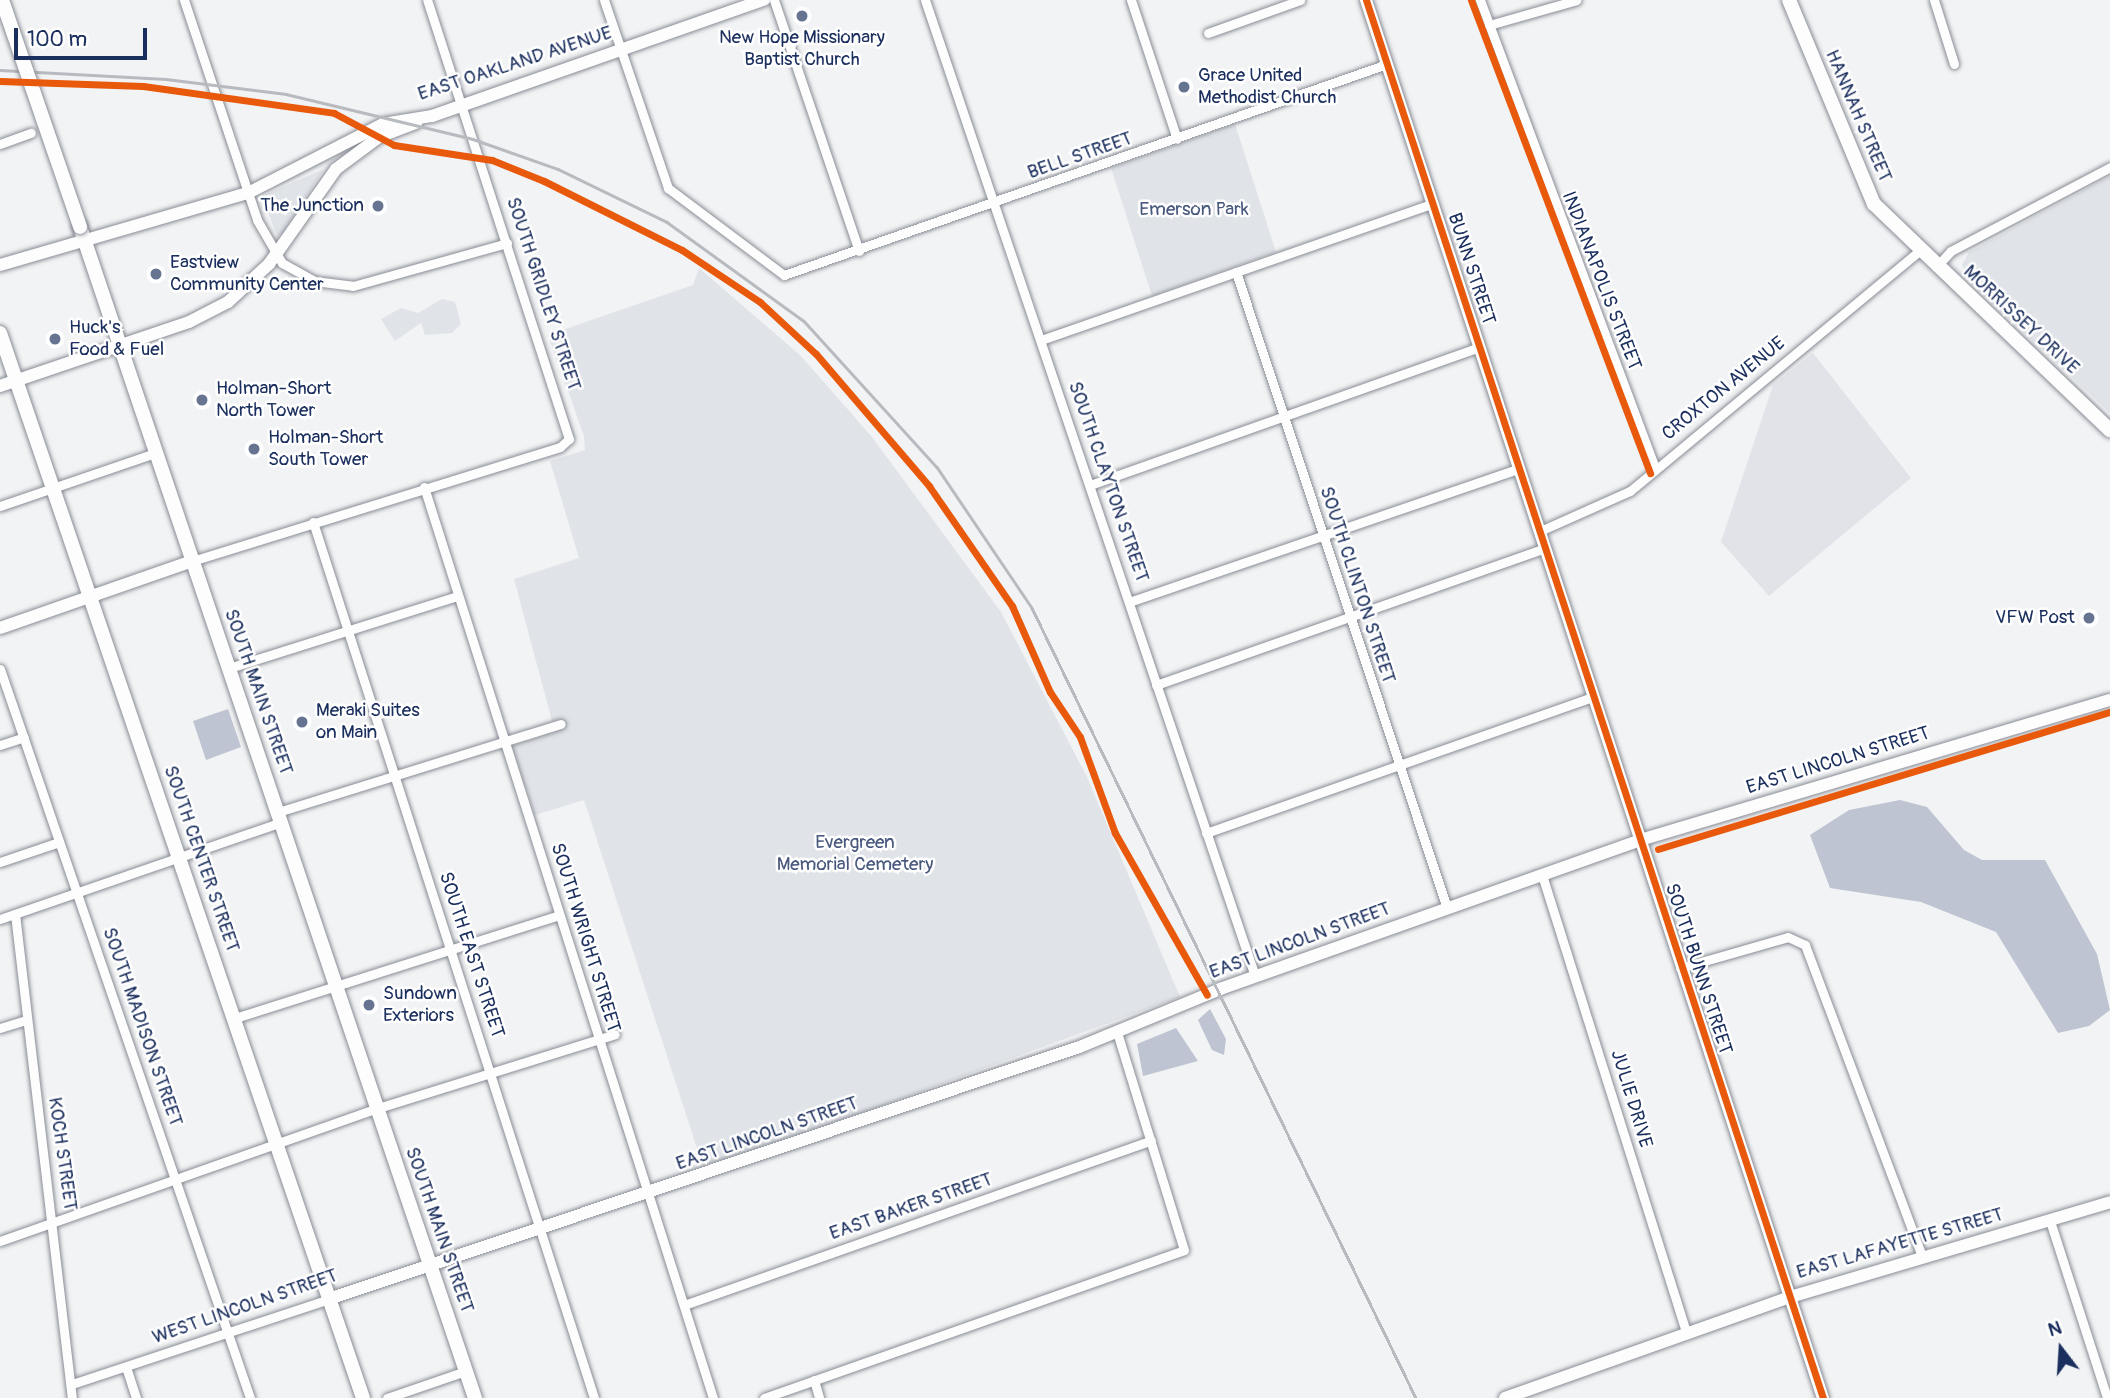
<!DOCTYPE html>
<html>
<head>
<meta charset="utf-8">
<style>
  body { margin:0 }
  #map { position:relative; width:2110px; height:1398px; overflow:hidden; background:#f2f3f4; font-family:Pangolin,sans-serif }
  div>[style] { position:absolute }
  .built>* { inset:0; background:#e1e3e8 }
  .green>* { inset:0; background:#e0e3e8 }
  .water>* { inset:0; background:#bec4d1 }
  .roads { filter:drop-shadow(0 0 2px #888c95) drop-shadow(0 0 2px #888c95) }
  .street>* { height:9px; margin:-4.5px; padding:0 4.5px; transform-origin:4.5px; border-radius:4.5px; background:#fdfdfd }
  .secondary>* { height:12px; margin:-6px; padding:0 6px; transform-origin:6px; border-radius:6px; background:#fdfdfd }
  .primary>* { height:14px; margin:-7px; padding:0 7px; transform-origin:7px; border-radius:7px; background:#fdfdfd }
  .rail>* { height:2.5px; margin:-1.25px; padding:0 1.25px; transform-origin:1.25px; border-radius:1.25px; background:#b7babf }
  .bridges { filter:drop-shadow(0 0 2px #888c95) drop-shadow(0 0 2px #888c95) }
  .primary-bridge>* { height:14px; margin:-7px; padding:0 7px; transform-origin:7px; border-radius:7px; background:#fdfdfd }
  .cycleway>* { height:7px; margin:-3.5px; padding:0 3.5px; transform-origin:3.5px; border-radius:3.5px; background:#e8590c }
  .dots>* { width:19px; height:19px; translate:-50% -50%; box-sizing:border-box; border:4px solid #fff; border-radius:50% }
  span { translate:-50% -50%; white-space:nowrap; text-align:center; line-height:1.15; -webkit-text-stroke:5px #fff; paint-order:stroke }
  .poi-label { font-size:19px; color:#1b2f5e }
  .left { translate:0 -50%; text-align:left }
  .right { translate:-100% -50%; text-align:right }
  .street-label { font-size:19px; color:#1b2f5e }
  .park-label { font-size:19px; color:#49597e }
  .north { position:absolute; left:2026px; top:1314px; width:70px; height:70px; -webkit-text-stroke:5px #fff; paint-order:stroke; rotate:343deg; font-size:19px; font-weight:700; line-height:28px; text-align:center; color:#1b2f5e }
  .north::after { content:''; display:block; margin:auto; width:24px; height:32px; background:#1b2f5e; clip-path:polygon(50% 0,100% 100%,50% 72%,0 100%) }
  .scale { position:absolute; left:14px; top:28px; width:133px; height:32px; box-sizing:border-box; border:4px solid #1b2f5e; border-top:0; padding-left:9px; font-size:21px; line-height:24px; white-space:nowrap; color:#1b2f5e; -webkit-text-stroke:5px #fff; paint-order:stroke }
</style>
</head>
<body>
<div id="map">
  <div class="built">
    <i style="clip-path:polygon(1813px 353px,1911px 478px,1769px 596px,1721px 542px,1773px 385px)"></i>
  </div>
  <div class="green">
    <i style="clip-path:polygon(1235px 124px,1276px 252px,1152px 296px,1111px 168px)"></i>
    <i style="clip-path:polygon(324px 169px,282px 234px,277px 236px,262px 196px)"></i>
    <i style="clip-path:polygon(2110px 176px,2110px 413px,1970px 282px,1962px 265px,1969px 252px)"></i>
    <i style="clip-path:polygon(699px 268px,801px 356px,872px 437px,1001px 612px,1087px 777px,1180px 997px,704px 1170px,584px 800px,535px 815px,512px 746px,555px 732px,514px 579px,579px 558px,550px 461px,585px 450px,584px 436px,548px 335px,693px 285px)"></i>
    <i style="clip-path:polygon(442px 299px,455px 302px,461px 324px,452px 333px,425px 335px,421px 323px,395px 341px,381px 319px,401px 308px,418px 313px)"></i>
  </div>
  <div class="water">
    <i style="clip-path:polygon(228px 709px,241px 747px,206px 760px,193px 721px)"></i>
    <i style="clip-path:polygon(1900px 800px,1927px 807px,1964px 850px,1982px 860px,2045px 860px,2097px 954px,2110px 1010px,2089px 1026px,2058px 1033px,1996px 932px,1921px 902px,1830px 888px,1810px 835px,1849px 810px)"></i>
    <i style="clip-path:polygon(1210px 1009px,1226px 1039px,1224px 1055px,1212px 1050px,1198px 1020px)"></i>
    <i style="clip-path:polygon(1176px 1028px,1198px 1061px,1143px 1076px,1137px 1044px)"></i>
  </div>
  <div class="roads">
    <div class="street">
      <i style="left:184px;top:0;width:232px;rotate:71.6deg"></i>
      <i style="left:257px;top:220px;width:50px;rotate:59.8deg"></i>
      <i style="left:282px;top:263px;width:37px;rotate:29deg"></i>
      <i style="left:314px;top:281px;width:39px;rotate:7deg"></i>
      <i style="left:353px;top:286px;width:160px;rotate:-15.6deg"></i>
      <i style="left:604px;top:0;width:199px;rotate:71.2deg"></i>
      <i style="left:668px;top:188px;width:145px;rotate:36.9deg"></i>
      <i style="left:784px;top:275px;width:639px;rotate:-19.29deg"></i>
      <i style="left:774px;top:0;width:265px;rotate:71.3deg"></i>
      <i style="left:925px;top:0;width:1030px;rotate:71.32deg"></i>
      <i style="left:1131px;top:0;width:146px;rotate:71.7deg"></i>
      <i style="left:1480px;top:0;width:499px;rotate:69.5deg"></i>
      <i style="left:1934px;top:0;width:67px;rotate:72.6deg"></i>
      <i style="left:1489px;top:25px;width:91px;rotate:-15.9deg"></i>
      <i style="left:1208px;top:33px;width:98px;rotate:-19.7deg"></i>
      <i style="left:0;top:144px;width:33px;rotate:-20deg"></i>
      <i style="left:1936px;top:267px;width:22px;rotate:-47deg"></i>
      <i style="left:1951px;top:251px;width:180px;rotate:-27.8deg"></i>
      <i style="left:1236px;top:272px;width:670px;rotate:71.65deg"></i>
      <i style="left:1041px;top:340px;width:414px;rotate:-19.2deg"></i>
      <i style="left:1090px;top:485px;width:414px;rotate:-19.5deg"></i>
      <i style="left:424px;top:487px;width:956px;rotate:72.4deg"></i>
      <i style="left:0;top:506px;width:164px;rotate:-18.9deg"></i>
      <i style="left:313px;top:522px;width:920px;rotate:72.21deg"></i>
      <i style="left:1540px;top:531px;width:98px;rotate:-24deg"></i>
      <i style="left:1630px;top:491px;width:374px;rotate:-39.7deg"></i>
      <i style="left:192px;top:561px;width:385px;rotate:-17.2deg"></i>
      <i style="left:560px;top:447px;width:12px;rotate:-42deg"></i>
      <i style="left:569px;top:439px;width:461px;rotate:-107.9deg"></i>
      <i style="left:1129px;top:602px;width:411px;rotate:-18.9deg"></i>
      <i style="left:229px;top:668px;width:239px;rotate:-17.5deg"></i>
      <i style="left:0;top:669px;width:771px;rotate:71.07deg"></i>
      <i style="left:1156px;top:685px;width:412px;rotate:-19.4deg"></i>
      <i style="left:0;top:745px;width:25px;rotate:-18deg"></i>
      <i style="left:278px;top:812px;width:296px;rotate:-17.3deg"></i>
      <i style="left:1206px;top:833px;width:409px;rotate:-19.4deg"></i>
      <i style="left:0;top:862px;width:62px;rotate:-18.7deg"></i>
      <i style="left:1542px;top:875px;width:480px;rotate:72.5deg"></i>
      <i style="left:15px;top:914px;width:487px;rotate:83.3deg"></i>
      <i style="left:0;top:919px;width:298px;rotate:-19deg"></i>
      <i style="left:1680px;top:968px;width:112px;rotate:-16deg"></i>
      <i style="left:1788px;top:937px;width:19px;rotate:25deg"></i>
      <i style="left:1805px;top:945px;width:333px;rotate:69.4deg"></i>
      <i style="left:235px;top:1018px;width:340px;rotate:-17.6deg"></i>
      <i style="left:0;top:1028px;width:28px;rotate:-17deg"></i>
      <i style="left:2050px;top:1221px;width:186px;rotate:72.1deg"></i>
      <i style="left:0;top:1241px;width:401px;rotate:-19.4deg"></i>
      <i style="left:378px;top:1108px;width:248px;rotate:-17.3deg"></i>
      <i style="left:684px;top:1305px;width:495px;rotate:-19.4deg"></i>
      <i style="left:126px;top:1367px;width:33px;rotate:72deg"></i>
      <i style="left:814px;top:1380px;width:19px;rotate:74deg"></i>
      <i style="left:72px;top:1384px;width:271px;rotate:-18.3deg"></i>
      <i style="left:387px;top:1398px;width:83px;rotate:-18.9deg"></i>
      <i style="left:764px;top:1398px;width:445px;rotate:-19.4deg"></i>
      <i style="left:1184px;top:1250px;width:228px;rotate:-107.1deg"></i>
    </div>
    <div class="secondary">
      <i style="left:1366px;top:0;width:1471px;rotate:71.9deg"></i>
      <i style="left:0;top:265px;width:258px;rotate:-16.2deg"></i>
      <i style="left:248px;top:193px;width:152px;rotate:-27.1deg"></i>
      <i style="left:383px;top:124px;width:50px;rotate:-9.3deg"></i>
      <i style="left:432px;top:116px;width:352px;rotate:-19.3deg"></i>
      <i style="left:0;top:386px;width:200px;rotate:-18.7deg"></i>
      <i style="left:189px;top:322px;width:44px;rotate:-27.1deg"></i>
      <i style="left:228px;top:302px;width:56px;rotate:-42.8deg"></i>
      <i style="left:269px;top:264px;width:116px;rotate:-54.8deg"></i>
      <i style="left:336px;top:169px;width:54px;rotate:-36.7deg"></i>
      <i style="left:379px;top:137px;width:40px;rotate:-21deg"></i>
      <i style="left:0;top:628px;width:203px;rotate:-19.2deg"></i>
      <i style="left:329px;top:1299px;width:794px;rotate:-18.57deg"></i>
      <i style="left:1082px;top:1046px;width:149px;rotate:-22.4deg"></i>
      <i style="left:1220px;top:989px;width:446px;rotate:-19.5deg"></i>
      <i style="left:1640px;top:840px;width:490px;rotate:-16.6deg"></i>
      <i style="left:1505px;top:1398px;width:302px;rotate:-19.5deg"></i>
      <i style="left:1790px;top:1297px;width:334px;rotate:-16.5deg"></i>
    </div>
    <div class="primary">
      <i style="left:1789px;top:0;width:221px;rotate:67.4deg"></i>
      <i style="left:1874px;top:204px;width:327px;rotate:43.8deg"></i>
      <i style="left:80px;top:227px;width:1236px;rotate:71.36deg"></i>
      <i style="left:0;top:333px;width:1125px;rotate:71.18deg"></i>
    </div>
  </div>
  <div class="rail">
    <i style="left:0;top:70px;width:166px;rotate:3.1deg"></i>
    <i style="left:166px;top:79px;width:121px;rotate:7.1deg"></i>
    <i style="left:286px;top:94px;width:192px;rotate:13.5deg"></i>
    <i style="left:473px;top:139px;width:90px;rotate:19.4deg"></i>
    <i style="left:558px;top:169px;width:121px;rotate:25.9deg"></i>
    <i style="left:667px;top:222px;width:169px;rotate:35.9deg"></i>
    <i style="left:804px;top:321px;width:197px;rotate:47.7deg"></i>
    <i style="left:937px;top:467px;width:170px;rotate:56deg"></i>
    <i style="left:1032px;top:608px;width:878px;rotate:64.08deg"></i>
  </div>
  <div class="bridges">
    <div class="primary-bridge">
      <i style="left:2px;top:0;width:240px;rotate:71deg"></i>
    </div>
  </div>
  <div class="cycleway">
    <i style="left:1366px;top:0;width:1471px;rotate:71.9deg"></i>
    <i style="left:1471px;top:0;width:506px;rotate:69.27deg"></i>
    <i style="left:0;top:81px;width:143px;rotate:2deg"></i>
    <i style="left:143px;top:86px;width:193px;rotate:8deg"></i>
    <i style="left:334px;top:113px;width:68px;rotate:28.1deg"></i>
    <i style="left:394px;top:145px;width:99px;rotate:8.7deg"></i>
    <i style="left:492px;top:160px;width:56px;rotate:22deg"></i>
    <i style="left:544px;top:181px;width:154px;rotate:26.6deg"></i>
    <i style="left:682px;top:250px;width:94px;rotate:33.7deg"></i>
    <i style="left:760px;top:302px;width:76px;rotate:42.9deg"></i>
    <i style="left:816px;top:354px;width:174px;rotate:49.4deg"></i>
    <i style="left:929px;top:486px;width:146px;rotate:55.3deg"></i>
    <i style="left:1012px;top:606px;width:94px;rotate:66.2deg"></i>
    <i style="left:1050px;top:692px;width:54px;rotate:56.3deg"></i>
    <i style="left:1080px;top:737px;width:102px;rotate:70deg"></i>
    <i style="left:1115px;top:833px;width:186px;rotate:60.4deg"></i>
    <i style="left:1658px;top:849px;width:472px;rotate:-16.9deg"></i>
  </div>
  <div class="dots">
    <i style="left:802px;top:16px;background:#667492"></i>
    <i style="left:1184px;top:87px;background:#667492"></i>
    <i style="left:378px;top:206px;background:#667492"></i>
    <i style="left:156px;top:274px;background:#667492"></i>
    <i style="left:55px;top:339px;background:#667492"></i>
    <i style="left:202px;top:400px;background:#667492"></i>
    <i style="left:254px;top:449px;background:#667492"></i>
    <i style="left:2089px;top:618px;background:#667492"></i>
    <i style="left:302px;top:722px;background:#667492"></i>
    <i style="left:369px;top:1005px;background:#667492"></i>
  </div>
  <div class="poi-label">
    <span style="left:802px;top:49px">New Hope Missionary<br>Baptist Church</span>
    <span class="left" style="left:1198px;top:87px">Grace United<br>Methodist Church</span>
    <span class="right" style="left:364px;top:206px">The Junction</span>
    <span class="left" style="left:170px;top:274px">Eastview<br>Community Center</span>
    <span class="left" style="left:69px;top:339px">Huck's<br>Food &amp; Fuel</span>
    <span class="left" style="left:216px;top:400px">Holman-Short<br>North Tower</span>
    <span class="left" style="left:268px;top:449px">Holman-Short<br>South Tower</span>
    <span class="right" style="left:2075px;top:618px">VFW Post</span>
    <span class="left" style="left:316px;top:722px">Meraki Suites<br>on Main</span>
    <span class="left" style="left:383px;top:1005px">Sundown<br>Exteriors</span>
  </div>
  <div class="street-label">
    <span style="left:515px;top:64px;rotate:-18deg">EAST OAKLAND AVENUE</span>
    <span style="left:1858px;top:116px;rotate:67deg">HANNAH STREET</span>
    <span style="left:1080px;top:156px;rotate:-19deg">BELL STREET</span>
    <span style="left:1471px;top:269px;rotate:72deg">BUNN STREET</span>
    <span style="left:1601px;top:281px;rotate:69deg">INDIANAPOLIS STREET</span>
    <span style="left:543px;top:294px;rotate:72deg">SOUTH GRIDLEY STREET</span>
    <span style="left:2021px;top:320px;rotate:43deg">MORRISSEY DRIVE</span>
    <span style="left:1724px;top:389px;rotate:-39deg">CROXTON AVENUE</span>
    <span style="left:1108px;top:482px;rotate:71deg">SOUTH CLAYTON STREET</span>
    <span style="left:1357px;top:585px;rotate:72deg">SOUTH CLINTON STREET</span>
    <span style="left:258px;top:692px;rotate:71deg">SOUTH MAIN STREET</span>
    <span style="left:1838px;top:761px;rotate:-17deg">EAST LINCOLN STREET</span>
    <span style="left:201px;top:859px;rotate:71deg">SOUTH CENTER STREET</span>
    <span style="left:585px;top:938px;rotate:73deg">SOUTH WRIGHT STREET</span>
    <span style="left:1300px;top:941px;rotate:-20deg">EAST LINCOLN STREET</span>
    <span style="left:471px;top:955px;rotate:72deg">SOUTH EAST STREET</span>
    <span style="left:1698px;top:969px;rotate:72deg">SOUTH BUNN STREET</span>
    <span style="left:142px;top:1027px;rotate:71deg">SOUTH MADISON STREET</span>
    <span style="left:1631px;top:1099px;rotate:73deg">JULIE DRIVE</span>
    <span style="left:767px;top:1134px;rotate:-19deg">EAST LINCOLN STREET</span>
    <span style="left:62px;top:1154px;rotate:82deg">KOCH STREET</span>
    <span style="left:911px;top:1207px;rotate:-19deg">EAST BAKER STREET</span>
    <span style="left:439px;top:1230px;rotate:71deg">SOUTH MAIN STREET</span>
    <span style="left:1900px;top:1244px;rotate:-16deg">EAST LAFAYETTE STREET</span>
    <span style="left:245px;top:1307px;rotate:-19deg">WEST LINCOLN STREET</span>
  </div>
  <div class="park-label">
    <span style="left:1194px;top:210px">Emerson Park</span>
    <span style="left:855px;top:854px">Evergreen<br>Memorial Cemetery</span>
  </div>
  <div class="north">N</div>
  <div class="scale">100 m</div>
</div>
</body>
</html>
